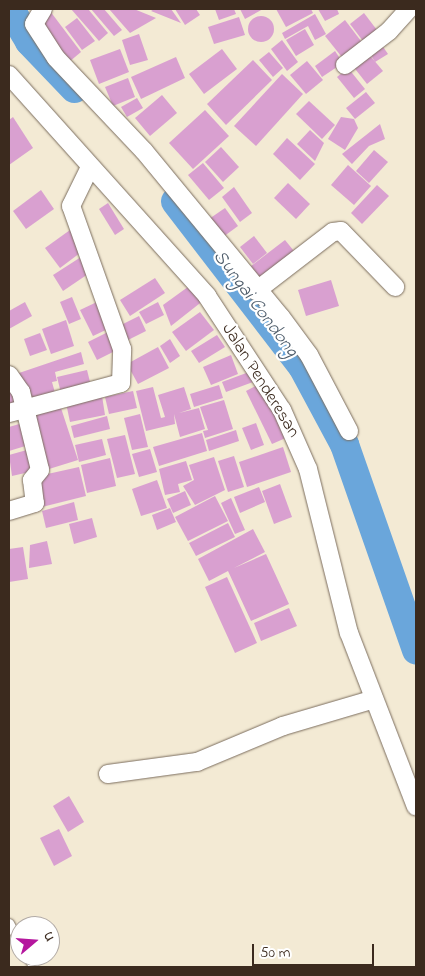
<!DOCTYPE html>
<html>
<head>
<meta charset="utf-8">
<style>
  body { margin:0 }
  #map { position:relative; width:425px; height:976px; overflow:hidden; background:#f3ead4; font-family:"Indie Flower",sans-serif }
  div>[style] { position:absolute }
  .river>* { height:29px; margin:-14.5px; padding:0 14.5px; transform-origin:14.5px; border-radius:14.5px; background:#6aa6db }
  .building>* { inset:0; background:#d9a0d0 }
  .round { border-radius:50% }
  .roads { filter:drop-shadow(0 0 1px #7b6d5e) drop-shadow(0 0 1px #7b6d5e) }
  .service>* { height:9px; margin:-4.5px; padding:0 4.5px; transform-origin:4.5px; border-radius:4.5px; background:#fff }
  .minor>* { height:18px; margin:-9px; padding:0 9px; transform-origin:9px; border-radius:9px; background:#fff }
  span { translate:-50% -50%; white-space:nowrap; text-align:center; line-height:1.15; -webkit-text-stroke:4.5px #fff; paint-order:stroke }
  .street-label { font-size:18px; color:#3b2a1e }
  .water-label { font-size:19px; color:#4e5c6a; font-style:italic }
  .frame { position:absolute; inset:0; border:10px solid #3b2a1e; pointer-events:none }
  .north { position:absolute; left:10px; top:916px; width:50px; height:50px; box-sizing:border-box; background:#fff; border:1px solid #b1aaa5; border-radius:50%; rotate:72deg; font-size:14px; font-weight:700; line-height:20px; text-align:center; color:#3b2a1e }
  .north::after { content:''; display:block; margin:auto; width:18px; height:22px; background:#b5179e; clip-path:polygon(50% 0,100% 100%,50% 72%,0 100%) }
  .scale { position:absolute; left:252px; top:944px; width:122px; height:22px; box-sizing:border-box; border:2px solid #3b2a1e; border-top:0; padding-left:6px; font-size:15px; line-height:18px; white-space:nowrap; color:#3b2a1e; -webkit-text-stroke:4px #fff; paint-order:stroke }
</style>
</head>
<body>
<div id="map">
  <div class="river">
    <i style="left:10px;top:9px;width:37px;rotate:59deg"></i>
    <i style="left:29px;top:41px;width:65px;rotate:46.2deg"></i>
    <i style="left:175px;top:201px;width:208px;rotate:52.4deg"></i>
    <i style="left:302px;top:366px;width:89px;rotate:61.7deg"></i>
    <i style="left:344px;top:444px;width:218px;rotate:70.7deg"></i>
  </div>
  <div class="building">
    <i style="clip-path:polygon(71px 9px,88px 9px,108px 33px,99px 41px)"></i>
    <i style="clip-path:polygon(91px 9px,104px 9px,122px 30px,114px 36px)"></i>
    <i style="clip-path:polygon(109px 9px,134px 9px,156px 18px,130px 33px)"></i>
    <i style="clip-path:polygon(154px 9px,171px 9px,181px 23px,151px 11px)"></i>
    <i style="clip-path:polygon(175px 9px,196px 9px,200px 15px,185px 25px)"></i>
    <i style="clip-path:polygon(215px 9px,234px 9px,236px 14px,219px 20px)"></i>
    <i style="clip-path:polygon(240px 9px,263px 9px,245px 19px)"></i>
    <i style="clip-path:polygon(276px 9px,311px 9px,313px 13px,286px 27px)"></i>
    <i style="clip-path:polygon(318px 9px,337px 9px,339px 14px,325px 21px)"></i>
    <i style="clip-path:polygon(50px 11px,81px 52px,69px 62px,38px 21px)"></i>
    <i style="clip-path:polygon(364px 13px,380px 34px,366px 45px,350px 24px)"></i>
    <i style="clip-path:polygon(315px 14px,326px 34px,315px 40px,308px 26px,285px 39px,282px 33px)"></i>
    <i class="round" style="left:248px;top:16px;width:26px;height:26px"></i>
    <i style="clip-path:polygon(239px 17px,245px 35px,214px 44px,208px 27px)"></i>
    <i style="clip-path:polygon(77px 18px,95px 41px,82px 50px,65px 27px)"></i>
    <i style="clip-path:polygon(345px 20px,364px 45px,345px 61px,325px 36px)"></i>
    <i style="clip-path:polygon(305px 29px,314px 45px,296px 56px,286px 40px)"></i>
    <i style="clip-path:polygon(139px 34px,148px 60px,130px 65px,122px 40px)"></i>
    <i style="clip-path:polygon(282px 40px,298px 62px,287px 71px,271px 49px)"></i>
    <i style="clip-path:polygon(381px 44px,388px 54px,375px 62px,369px 52px)"></i>
    <i style="clip-path:polygon(120px 49px,129px 72px,99px 84px,90px 60px)"></i>
    <i style="clip-path:polygon(222px 49px,237px 69px,204px 94px,189px 74px)"></i>
    <i style="clip-path:polygon(335px 51px,343px 63px,322px 77px,315px 66px)"></i>
    <i style="clip-path:polygon(269px 52px,283px 68px,273px 77px,259px 60px)"></i>
    <i style="clip-path:polygon(367px 52px,383px 71px,367px 84px,352px 65px)"></i>
    <i style="clip-path:polygon(176px 57px,185px 78px,141px 99px,131px 77px)"></i>
    <i style="clip-path:polygon(253px 60px,272px 80px,226px 125px,207px 104px)"></i>
    <i style="clip-path:polygon(307px 61px,323px 80px,306px 94px,290px 75px)"></i>
    <i style="clip-path:polygon(348px 68px,365px 89px,354px 98px,337px 77px)"></i>
    <i style="clip-path:polygon(282px 74px,303px 94px,256px 146px,234px 126px)"></i>
    <i style="clip-path:polygon(128px 78px,135px 97px,113px 106px,105px 87px)"></i>
    <i style="clip-path:polygon(366px 92px,375px 103px,355px 119px,346px 108px)"></i>
    <i style="clip-path:polygon(162px 95px,177px 113px,150px 136px,135px 118px)"></i>
    <i style="clip-path:polygon(137px 98px,143px 108px,127px 117px,121px 107px)"></i>
    <i style="clip-path:polygon(309px 101px,335px 125px,322px 139px,296px 114px)"></i>
    <i style="clip-path:polygon(205px 110px,229px 136px,193px 169px,169px 143px)"></i>
    <i style="clip-path:polygon(13px 117px,33px 148px,9px 165px,9px 120px)"></i>
    <i style="clip-path:polygon(341px 117px,354px 119px,358px 128px,345px 150px,328px 139px)"></i>
    <i style="clip-path:polygon(380px 124px,385px 139px,369px 146px,352px 164px,342px 154px)"></i>
    <i style="clip-path:polygon(310px 130px,324px 143px,315px 161px,297px 144px)"></i>
    <i style="clip-path:polygon(287px 138px,315px 164px,300px 180px,273px 154px)"></i>
    <i style="clip-path:polygon(221px 147px,239px 167px,223px 182px,205px 162px)"></i>
    <i style="clip-path:polygon(374px 150px,388px 162px,369px 183px,356px 171px)"></i>
    <i style="clip-path:polygon(203px 163px,224px 188px,209px 200px,188px 175px)"></i>
    <i style="clip-path:polygon(348px 165px,371px 186px,354px 205px,331px 185px)"></i>
    <i style="clip-path:polygon(288px 183px,310px 204px,296px 219px,274px 198px)"></i>
    <i style="clip-path:polygon(377px 185px,389px 196px,362px 224px,351px 213px)"></i>
    <i style="clip-path:polygon(234px 187px,252px 213px,240px 222px,222px 197px)"></i>
    <i style="clip-path:polygon(41px 190px,54px 209px,26px 229px,13px 211px)"></i>
    <i style="clip-path:polygon(108px 203px,124px 229px,115px 235px,99px 209px)"></i>
    <i style="clip-path:polygon(225px 208px,238px 226px,223px 237px,209px 219px)"></i>
    <i style="clip-path:polygon(70px 230px,84px 250px,60px 268px,45px 248px)"></i>
    <i style="clip-path:polygon(254px 236px,267px 253px,253px 264px,240px 247px)"></i>
    <i style="clip-path:polygon(285px 240px,298px 256px,264px 283px,251px 266px)"></i>
    <i style="clip-path:polygon(81px 257px,91px 272px,63px 291px,53px 275px)"></i>
    <i style="clip-path:polygon(155px 278px,165px 293px,130px 316px,120px 300px)"></i>
    <i style="clip-path:polygon(331px 280px,339px 306px,306px 316px,298px 290px)"></i>
    <i style="clip-path:polygon(192px 284px,204px 300px,171px 326px,163px 305px)"></i>
    <i style="clip-path:polygon(72px 297px,81px 319px,69px 324px,60px 302px)"></i>
    <i style="clip-path:polygon(99px 301px,112px 327px,93px 336px,80px 310px)"></i>
    <i style="clip-path:polygon(25px 302px,32px 316px,9px 329px,9px 311px)"></i>
    <i style="clip-path:polygon(158px 302px,164px 315px,146px 324px,139px 312px)"></i>
    <i style="clip-path:polygon(200px 312px,214px 330px,186px 351px,172px 332px)"></i>
    <i style="clip-path:polygon(139px 316px,146px 331px,124px 342px,117px 327px)"></i>
    <i style="clip-path:polygon(66px 320px,74px 346px,51px 354px,42px 329px)"></i>
    <i style="clip-path:polygon(110px 331px,119px 349px,97px 360px,88px 342px)"></i>
    <i style="clip-path:polygon(40px 333px,47px 350px,30px 356px,24px 339px)"></i>
    <i style="clip-path:polygon(217px 335px,225px 347px,199px 363px,191px 351px)"></i>
    <i style="clip-path:polygon(170px 339px,180px 356px,170px 363px,160px 346px)"></i>
    <i style="clip-path:polygon(158px 347px,169px 368px,138px 384px,127px 364px)"></i>
    <i style="clip-path:polygon(81px 352px,84px 364px,55px 372px,57px 381px,52px 382px,57px 400px,29px 408px,19px 373px)"></i>
    <i style="clip-path:polygon(231px 355px,238px 374px,211px 385px,203px 367px)"></i>
    <i style="clip-path:polygon(87px 370px,92px 390px,62px 397px,57px 377px)"></i>
    <i style="clip-path:polygon(249px 372px,253px 382px,226px 392px,222px 382px)"></i>
    <i style="clip-path:polygon(261px 383px,288px 437px,272px 444px,246px 391px)"></i>
    <i style="clip-path:polygon(219px 385px,223px 398px,194px 407px,190px 394px)"></i>
    <i style="clip-path:polygon(153px 387px,161px 418px,165px 417px,158px 395px,184px 387px,191px 409px,179px 413px,199px 408px,205px 429px,180px 437px,174px 414px,175px 424px,146px 431px,136px 391px)"></i>
    <i style="clip-path:polygon(9px 388px,19px 403px,9px 404px)"></i>
    <i style="clip-path:polygon(133px 391px,137px 408px,109px 414px,105px 397px)"></i>
    <i style="clip-path:polygon(102px 396px,105px 415px,70px 422px,66px 403px)"></i>
    <i style="clip-path:polygon(224px 400px,233px 429px,205px 438px,203px 431px,208px 430px,200px 407px)"></i>
    <i style="clip-path:polygon(60px 405px,78px 460px,49px 469px,31px 414px)"></i>
    <i style="clip-path:polygon(140px 414px,148px 447px,132px 450px,124px 418px)"></i>
    <i style="clip-path:polygon(107px 416px,110px 429px,74px 438px,71px 426px)"></i>
    <i style="clip-path:polygon(26px 422px,32px 444px,9px 451px,9px 427px)"></i>
    <i style="clip-path:polygon(256px 423px,264px 445px,251px 450px,242px 428px)"></i>
    <i style="clip-path:polygon(236px 430px,239px 441px,209px 451px,206px 440px)"></i>
    <i style="clip-path:polygon(202px 433px,207px 451px,159px 466px,153px 447px)"></i>
    <i style="clip-path:polygon(125px 435px,135px 474px,117px 478px,107px 439px)"></i>
    <i style="clip-path:polygon(102px 439px,106px 455px,79px 462px,75px 445px)"></i>
    <i style="clip-path:polygon(283px 447px,291px 472px,247px 487px,239px 462px)"></i>
    <i style="clip-path:polygon(34px 448px,38px 470px,12px 476px,9px 455px)"></i>
    <i style="clip-path:polygon(150px 449px,157px 472px,139px 477px,132px 454px)"></i>
    <i style="clip-path:polygon(234px 456px,244px 487px,228px 492px,218px 461px)"></i>
    <i style="clip-path:polygon(214px 457px,225px 490px,195px 505px,183px 486px,194px 480px,189px 465px)"></i>
    <i style="clip-path:polygon(110px 458px,116px 486px,87px 493px,81px 465px)"></i>
    <i style="clip-path:polygon(186px 461px,192px 480px,178px 484px,180px 492px,165px 495px,159px 469px)"></i>
    <i style="clip-path:polygon(79px 467px,86px 496px,42px 507px,34px 477px)"></i>
    <i style="clip-path:polygon(157px 480px,167px 508px,141px 516px,132px 489px)"></i>
    <i style="clip-path:polygon(280px 484px,292px 517px,274px 524px,262px 491px)"></i>
    <i style="clip-path:polygon(259px 487px,265px 502px,240px 513px,234px 497px)"></i>
    <i style="clip-path:polygon(185px 491px,191px 505px,173px 513px,167px 499px)"></i>
    <i style="clip-path:polygon(215px 496px,228px 521px,188px 541px,175px 517px)"></i>
    <i style="clip-path:polygon(231px 498px,245px 530px,235px 534px,221px 503px)"></i>
    <i style="clip-path:polygon(74px 502px,78px 520px,46px 528px,42px 511px)"></i>
    <i style="clip-path:polygon(170px 508px,176px 522px,157px 530px,152px 515px)"></i>
    <i style="clip-path:polygon(92px 518px,97px 537px,74px 544px,69px 524px)"></i>
    <i style="clip-path:polygon(228px 523px,235px 537px,196px 556px,189px 543px)"></i>
    <i style="clip-path:polygon(253px 529px,265px 552px,234px 568px,266px 554px,289px 604px,251px 621px,228px 571px,209px 581px,198px 559px)"></i>
    <i style="clip-path:polygon(47px 541px,52px 564px,29px 568px,30px 545px)"></i>
    <i style="clip-path:polygon(23px 547px,28px 579px,9px 582px,9px 549px)"></i>
    <i style="clip-path:polygon(227px 577px,257px 643px,235px 653px,205px 587px)"></i>
    <i style="clip-path:polygon(289px 608px,297px 626px,261px 641px,254px 623px)"></i>
    <i style="clip-path:polygon(69px 796px,84px 822px,68px 832px,53px 806px)"></i>
    <i style="clip-path:polygon(59px 829px,72px 856px,54px 866px,40px 838px)"></i>
  </div>
  <div class="roads">
    <div class="service">
      <i style="left:9px;top:923px;width:23px;rotate:61deg"></i>
      <i style="left:27px;top:956px;width:12px;rotate:59deg"></i>
    </div>
    <div class="minor">
      <i style="left:43px;top:9px;width:17px;rotate:121deg"></i>
      <i style="left:34px;top:24px;width:40px;rotate:57.1deg"></i>
      <i style="left:56px;top:58px;width:128px;rotate:46.6deg"></i>
      <i style="left:144px;top:151px;width:215px;rotate:50.5deg"></i>
      <i style="left:281px;top:317px;width:47px;rotate:53.6deg"></i>
      <i style="left:309px;top:355px;width:86px;rotate:62.2deg"></i>
      <i style="left:345px;top:65px;width:56px;rotate:-37.7deg"></i>
      <i style="left:389px;top:31px;width:30px;rotate:-48deg"></i>
      <i style="left:9px;top:75px;width:297px;rotate:48.1deg"></i>
      <i style="left:207px;top:296px;width:136px;rotate:56.7deg"></i>
      <i style="left:282px;top:410px;width:64px;rotate:66.2deg"></i>
      <i style="left:308px;top:469px;width:169px;rotate:76deg"></i>
      <i style="left:349px;top:633px;width:186px;rotate:68.9deg"></i>
      <i style="left:256px;top:291px;width:97px;rotate:-37.5deg"></i>
      <i style="left:333px;top:232px;width:8px;rotate:-7deg"></i>
      <i style="left:341px;top:231px;width:78px;rotate:46deg"></i>
      <i style="left:9px;top:375px;width:21px;rotate:55deg"></i>
      <i style="left:21px;top:392px;width:80px;rotate:76.3deg"></i>
      <i style="left:40px;top:470px;width:13px;rotate:129deg"></i>
      <i style="left:32px;top:480px;width:23px;rotate:83deg"></i>
      <i style="left:35px;top:503px;width:27px;rotate:163deg"></i>
      <i style="left:9px;top:413px;width:116px;rotate:-15deg"></i>
      <i style="left:121px;top:383px;width:34px;rotate:-88deg"></i>
      <i style="left:122px;top:349px;width:152px;rotate:-109.6deg"></i>
      <i style="left:71px;top:206px;width:43px;rotate:-64deg"></i>
      <i style="left:108px;top:774px;width:90px;rotate:-7.7deg"></i>
      <i style="left:197px;top:762px;width:93px;rotate:-22.7deg"></i>
      <i style="left:283px;top:726px;width:95px;rotate:-16.5deg"></i>
    </div>
  </div>
  <div class="street-label">
    <span style="left:260px;top:381px;rotate:58deg">Jalan Penderesan</span>
  </div>
  <div class="water-label">
    <span style="left:255px;top:304px;rotate:53deg">Sungai Condong</span>
  </div>
  <div class="frame"></div>
  <div class="north">U</div>
  <div class="scale">50 m</div>
</div>
</body>
</html>
